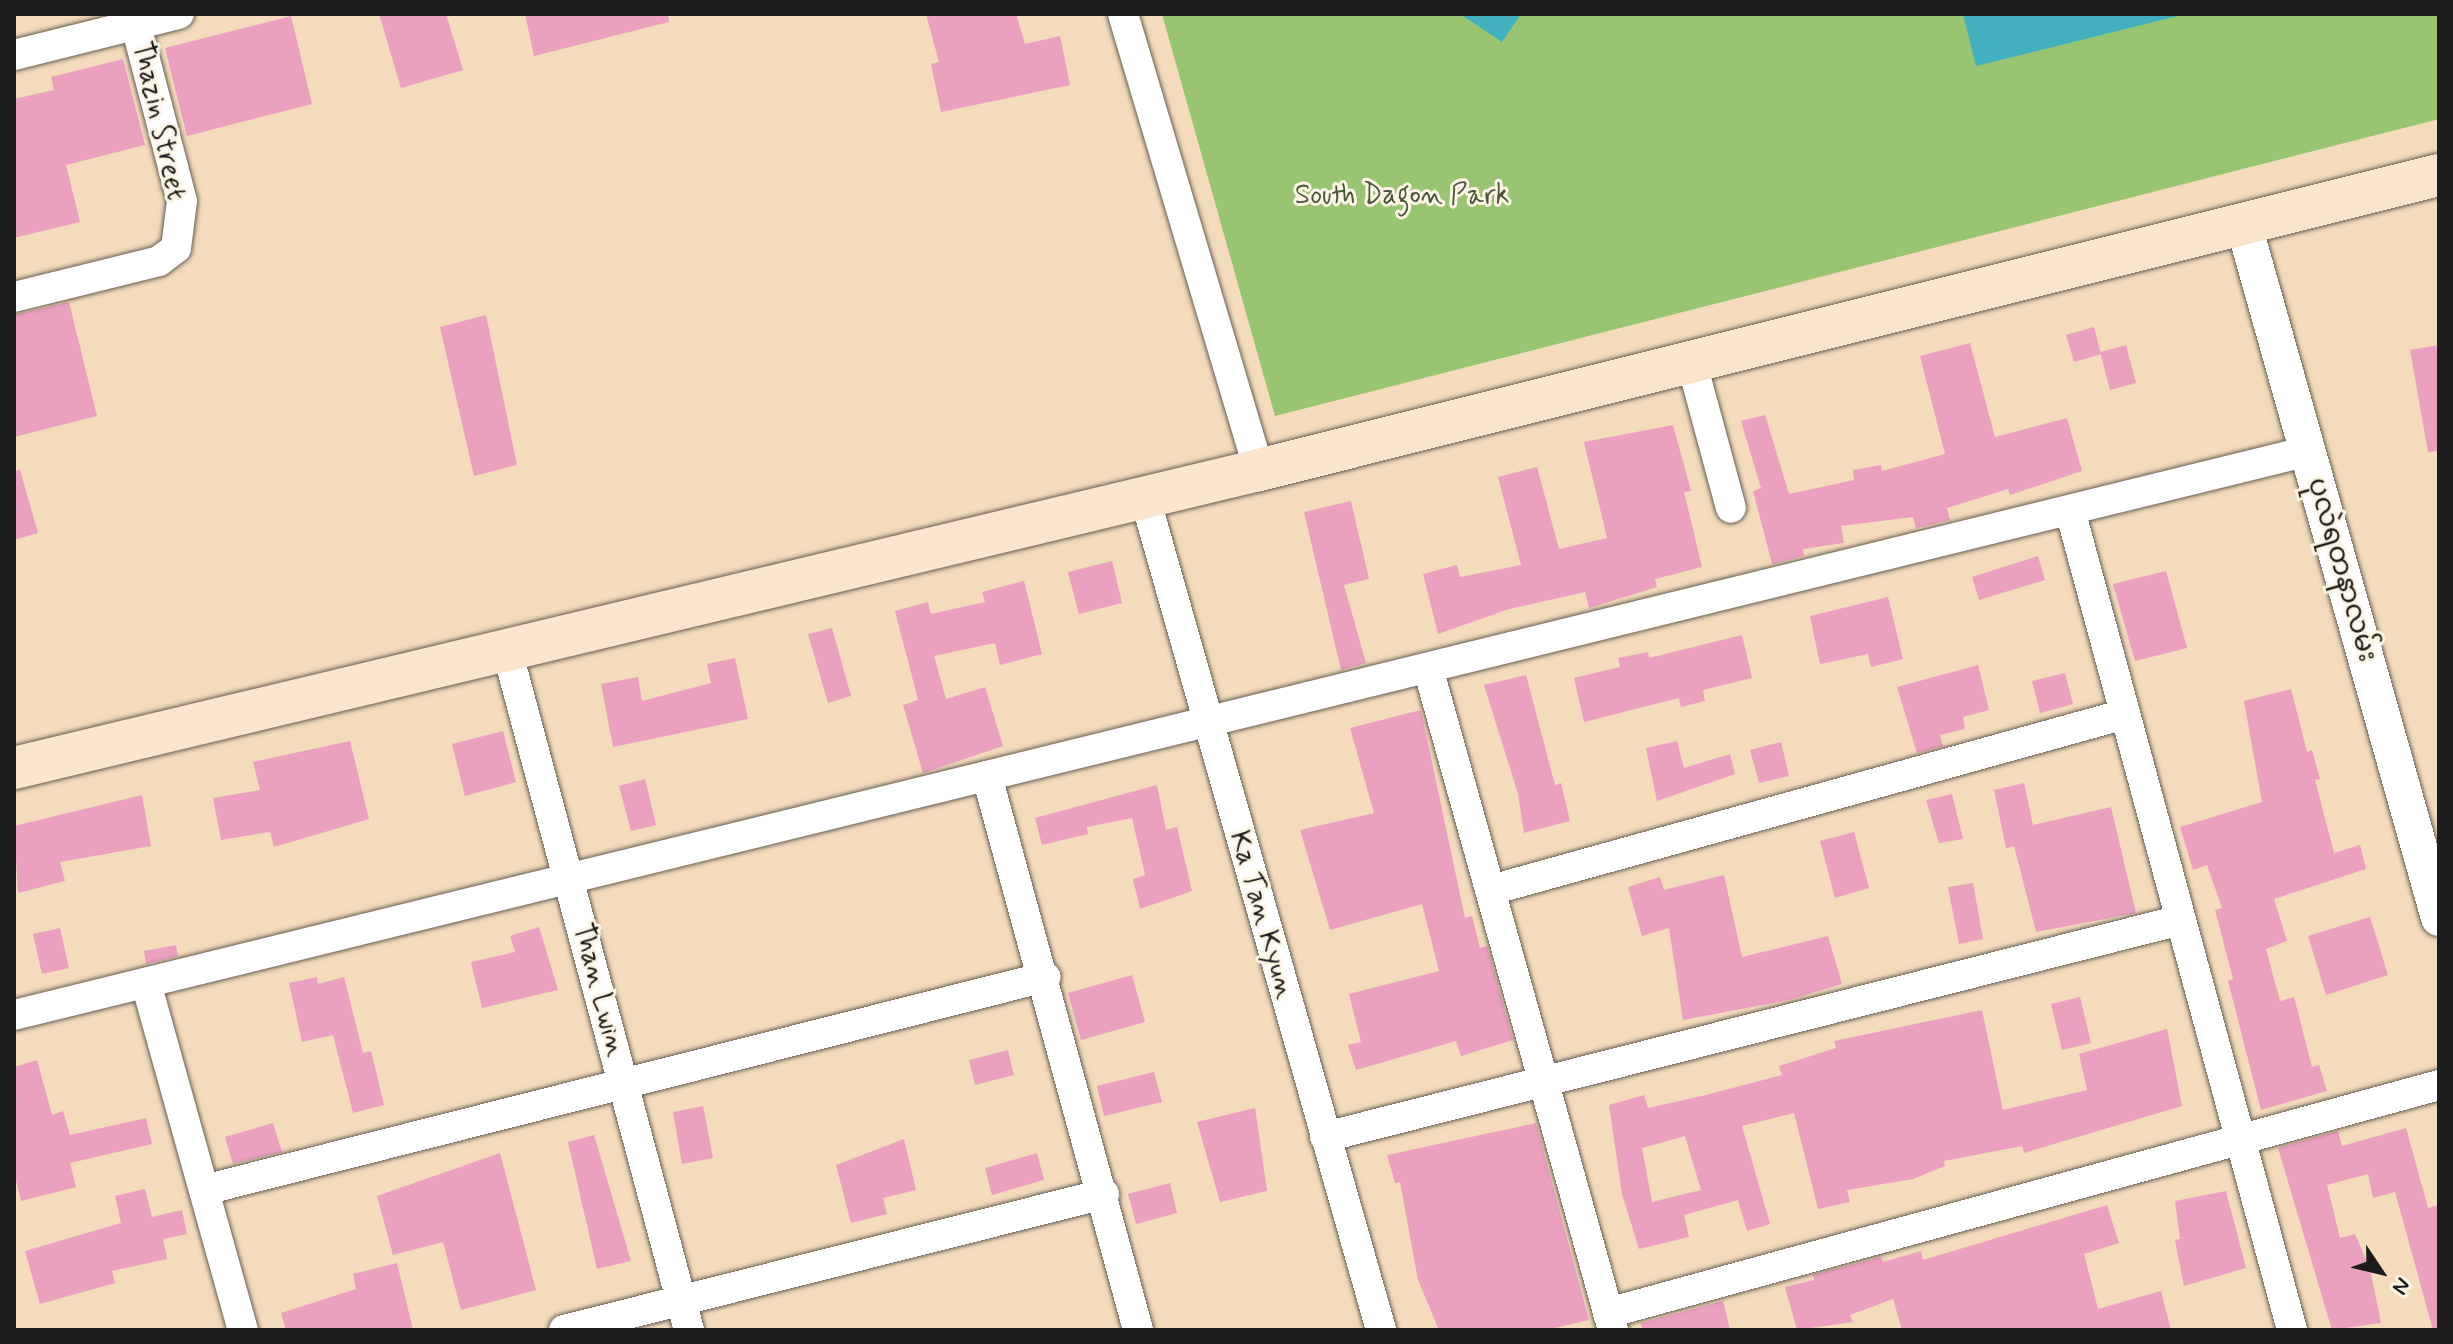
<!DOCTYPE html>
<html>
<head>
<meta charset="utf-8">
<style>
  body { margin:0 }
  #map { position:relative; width:2453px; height:1344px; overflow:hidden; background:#f3dbbc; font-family:Mynerve,"Noto Sans Myanmar",sans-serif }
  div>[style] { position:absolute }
  .green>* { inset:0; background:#99c573 }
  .water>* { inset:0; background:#42b0be }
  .building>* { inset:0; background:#eba0bf }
  .roads { filter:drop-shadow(0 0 2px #675f54) drop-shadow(0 0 2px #675f54) }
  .minor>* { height:30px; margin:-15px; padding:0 15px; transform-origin:15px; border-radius:15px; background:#fff }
  .tertiary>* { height:36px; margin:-18px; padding:0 18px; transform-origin:18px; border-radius:18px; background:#fff }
  .secondary>* { height:42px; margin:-21px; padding:0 21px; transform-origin:21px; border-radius:21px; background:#fce5cf }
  span { translate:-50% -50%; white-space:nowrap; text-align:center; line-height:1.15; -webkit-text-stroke:6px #fcf5e5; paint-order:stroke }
  .street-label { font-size:28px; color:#1c1c1c }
  .park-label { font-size:28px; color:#48573a }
  .frame { position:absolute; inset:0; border:16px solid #1c1c1c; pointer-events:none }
  .north { position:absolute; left:2341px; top:1232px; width:80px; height:80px; -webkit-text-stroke:6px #fcf5e5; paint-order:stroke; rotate:125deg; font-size:22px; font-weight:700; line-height:32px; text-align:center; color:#1c1c1c }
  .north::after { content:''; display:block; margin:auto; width:28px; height:36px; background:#1c1c1c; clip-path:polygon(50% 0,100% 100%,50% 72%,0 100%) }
</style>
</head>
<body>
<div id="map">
  <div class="green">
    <i style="clip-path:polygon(1162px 14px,2439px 14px,2439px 119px,1275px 416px)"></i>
  </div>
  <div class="water">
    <i style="clip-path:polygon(1460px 14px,1521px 14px,1502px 42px)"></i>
    <i style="clip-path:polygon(1963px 14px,2186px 14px,1976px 66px)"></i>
  </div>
  <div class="building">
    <i style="clip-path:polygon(379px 14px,446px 14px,463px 70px,401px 88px)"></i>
    <i style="clip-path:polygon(525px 14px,668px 14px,669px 22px,534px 56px)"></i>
    <i style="clip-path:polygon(926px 14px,1016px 14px,1025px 44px,1060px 36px,1070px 85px,941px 112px,931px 64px,939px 62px)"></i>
    <i style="clip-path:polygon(291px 16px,312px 104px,187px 136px,165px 48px)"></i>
    <i style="clip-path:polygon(123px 59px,145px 145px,66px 165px,80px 222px,14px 238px,14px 99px,54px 90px,51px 77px)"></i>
    <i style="clip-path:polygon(69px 302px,97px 416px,14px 437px,14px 315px)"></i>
    <i style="clip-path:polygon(486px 315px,517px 465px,474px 476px,440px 327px)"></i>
    <i style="clip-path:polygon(2094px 327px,2101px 354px,2074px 362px,2066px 335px)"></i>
    <i style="clip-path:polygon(1970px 343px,1995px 437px,2067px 418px,2082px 471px,2010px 495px,2008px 489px,1947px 508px,1950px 520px,1946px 521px,1916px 528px,1913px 517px,1841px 526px,1844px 543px,1803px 549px,1804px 556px,1772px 564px,1753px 491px,1761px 488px,1741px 421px,1765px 415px,1789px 494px,1854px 480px,1853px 470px,1881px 465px,1882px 471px,1945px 454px,1920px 356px)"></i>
    <i style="clip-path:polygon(2126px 345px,2136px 383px,2110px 390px,2100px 352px)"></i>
    <i style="clip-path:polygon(2439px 345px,2439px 451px,2428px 452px,2410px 350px)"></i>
    <i style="clip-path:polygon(1673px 425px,1691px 491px,1684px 492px,1702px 567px,1655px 579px,1657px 587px,1589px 608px,1585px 592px,1509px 609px,1438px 634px,1423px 574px,1457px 565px,1460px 577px,1521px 565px,1498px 477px,1537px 467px,1559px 549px,1607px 538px,1584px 442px)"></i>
    <i style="clip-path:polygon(20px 470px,38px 533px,14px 540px,14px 471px)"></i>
    <i style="clip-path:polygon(1351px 501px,1369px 579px,1344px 585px,1366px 663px,1341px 670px,1304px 512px)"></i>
    <i style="clip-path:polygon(2038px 556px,2045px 580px,1979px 600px,1972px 577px)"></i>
    <i style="clip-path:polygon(1112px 561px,1122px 603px,1079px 614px,1068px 572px)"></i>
    <i style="clip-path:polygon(2166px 571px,2187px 648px,2135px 661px,2113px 584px)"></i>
    <i style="clip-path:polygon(1024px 581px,1042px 654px,1000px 665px,995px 643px,934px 656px,946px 699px,985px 687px,1003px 746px,923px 773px,903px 705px,918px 700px,895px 611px,928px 602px,931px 614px,985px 602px,982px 592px)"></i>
    <i style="clip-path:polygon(1888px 597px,1903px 659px,1871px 667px,1868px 654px,1820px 664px,1810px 616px)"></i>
    <i style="clip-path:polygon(832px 628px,851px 696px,828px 703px,808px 634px)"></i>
    <i style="clip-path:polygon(1742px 635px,1752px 678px,1703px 690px,1705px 701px,1681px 707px,1679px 698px,1584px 722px,1574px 678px,1620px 667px,1618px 658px,1648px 652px,1649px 658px)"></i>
    <i style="clip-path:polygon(735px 658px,748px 719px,613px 747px,601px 684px,638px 677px,642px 701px,711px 683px,707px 664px)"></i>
    <i style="clip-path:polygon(1978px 665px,1989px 710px,1963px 717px,1965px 729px,1940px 735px,1943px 746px,1917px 753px,1897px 687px)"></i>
    <i style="clip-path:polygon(2065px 673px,2073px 704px,2040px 713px,2032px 681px)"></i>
    <i style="clip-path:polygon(1526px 675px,1555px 785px,1561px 783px,1570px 821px,1524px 833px,1518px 794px,1484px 685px)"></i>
    <i style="clip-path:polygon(2291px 689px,2307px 752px,2312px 750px,2320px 779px,2315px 780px,2334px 853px,2360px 845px,2366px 869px,2274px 899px,2287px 941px,2266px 949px,2280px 1001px,2294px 997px,2312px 1067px,2319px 1065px,2327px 1091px,2261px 1110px,2228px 981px,2233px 979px,2215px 910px,2222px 908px,2207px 865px,2193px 870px,2180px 827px,2262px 802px,2244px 701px)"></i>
    <i style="clip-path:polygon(1421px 710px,1465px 918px,1472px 916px,1480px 948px,1487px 946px,1513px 1040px,1461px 1056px,1456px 1041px,1356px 1070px,1348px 1045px,1361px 1042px,1349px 994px,1439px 971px,1422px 904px,1330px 930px,1300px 830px,1374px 813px,1350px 728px)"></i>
    <i style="clip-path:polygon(503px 731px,516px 782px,465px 796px,452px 744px)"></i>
    <i style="clip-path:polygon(350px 741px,369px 819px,274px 847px,270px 832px,221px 840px,213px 798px,260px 790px,253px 762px)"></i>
    <i style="clip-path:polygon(1677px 741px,1684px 768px,1730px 754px,1735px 774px,1657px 801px,1646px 748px)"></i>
    <i style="clip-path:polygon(1781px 742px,1789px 776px,1759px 783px,1750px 750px)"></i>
    <i style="clip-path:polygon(645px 779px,656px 825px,631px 831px,619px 786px)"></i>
    <i style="clip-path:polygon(2024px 783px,2033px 825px,2111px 807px,2136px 913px,2036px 932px,2014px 846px,2006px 848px,1994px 790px)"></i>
    <i style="clip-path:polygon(1157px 785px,1166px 830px,1177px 827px,1192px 891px,1140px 909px,1133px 879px,1145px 875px,1132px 818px,1087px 827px,1088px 834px,1042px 845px,1035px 818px)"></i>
    <i style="clip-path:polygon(1952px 794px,1963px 839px,1939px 843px,1926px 800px)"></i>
    <i style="clip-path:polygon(142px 795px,151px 846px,60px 862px,65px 881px,18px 893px,14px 826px)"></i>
    <i style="clip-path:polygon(1854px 832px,1869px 888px,1835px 898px,1820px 841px)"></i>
    <i style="clip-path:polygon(1724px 875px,1742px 957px,1828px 936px,1842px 984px,1789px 1000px,1683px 1020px,1669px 928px,1642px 936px,1628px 887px,1660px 877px,1664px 890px)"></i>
    <i style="clip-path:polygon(1973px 883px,1983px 939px,1959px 944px,1948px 887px)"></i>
    <i style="clip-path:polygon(2370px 917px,2388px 975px,2326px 995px,2308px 936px)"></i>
    <i style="clip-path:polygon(539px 927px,558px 990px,482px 1008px,471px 962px,515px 952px,510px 936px)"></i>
    <i style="clip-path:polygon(60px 928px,69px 968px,42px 974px,33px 934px)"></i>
    <i style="clip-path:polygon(176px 945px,178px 956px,146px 964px,144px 951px)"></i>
    <i style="clip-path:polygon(1132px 975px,1145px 1022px,1081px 1040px,1068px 993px)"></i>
    <i style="clip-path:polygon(317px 977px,318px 984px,344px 977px,363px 1053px,371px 1051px,384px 1105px,353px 1113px,333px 1035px,302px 1042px,289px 983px)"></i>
    <i style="clip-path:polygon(2080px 997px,2091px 1043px,2062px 1050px,2051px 1004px)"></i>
    <i style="clip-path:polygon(evenodd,1982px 1010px,2003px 1110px,2087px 1090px,2079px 1054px,2167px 1029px,2182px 1106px,2024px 1153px,2022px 1146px,1944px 1161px,1945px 1166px,1913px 1179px,1847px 1190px,1850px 1202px,1818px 1209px,1794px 1113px,1742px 1126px,1770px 1224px,1747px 1231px,1738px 1200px,1684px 1215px,1689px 1237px,1639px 1249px,1622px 1194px,1609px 1105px,1644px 1095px,1648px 1108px,1706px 1095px,1782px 1075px,1779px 1066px,1836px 1048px,1834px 1041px,1982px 1010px,1685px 1136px,1701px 1190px,1652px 1202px,1642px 1148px,1685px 1136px)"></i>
    <i style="clip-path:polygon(1008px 1050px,1014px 1075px,975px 1085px,969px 1060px)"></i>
    <i style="clip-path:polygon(37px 1060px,52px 1115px,63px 1111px,70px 1135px,146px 1118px,152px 1144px,70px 1163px,76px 1187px,21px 1201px,14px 1173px,14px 1067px)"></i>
    <i style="clip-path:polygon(1154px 1072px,1162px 1102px,1104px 1116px,1097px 1086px)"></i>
    <i style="clip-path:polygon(703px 1106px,713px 1158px,682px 1164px,673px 1112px)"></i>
    <i style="clip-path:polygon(1255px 1108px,1267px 1191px,1220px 1202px,1197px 1122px)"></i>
    <i style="clip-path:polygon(273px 1123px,282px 1152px,233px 1164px,225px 1137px)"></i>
    <i style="clip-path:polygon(1536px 1123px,1589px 1320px,1546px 1330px,1439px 1330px,1418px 1280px,1400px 1182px,1395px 1183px,1387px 1155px)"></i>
    <i style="clip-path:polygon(2406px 1128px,2428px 1208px,2439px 1205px,2439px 1329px,2433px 1330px,2395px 1192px,2373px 1198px,2368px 1174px,2327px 1185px,2340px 1238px,2355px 1234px,2370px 1269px,2381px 1323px,2332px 1330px,2278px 1148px,2338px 1131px,2342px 1146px)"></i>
    <i style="clip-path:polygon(594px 1135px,631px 1261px,597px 1269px,568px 1142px)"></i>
    <i style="clip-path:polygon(904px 1139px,916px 1190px,883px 1198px,887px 1214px,851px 1223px,836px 1165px)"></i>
    <i style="clip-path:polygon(500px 1153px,536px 1290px,461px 1310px,443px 1242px,393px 1255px,377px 1196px)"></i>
    <i style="clip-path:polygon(1037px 1153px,1044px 1180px,992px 1195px,985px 1168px)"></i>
    <i style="clip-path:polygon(1170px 1183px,1177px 1213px,1136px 1224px,1128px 1194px)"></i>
    <i style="clip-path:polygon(145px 1189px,152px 1217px,182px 1210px,187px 1234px,163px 1239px,167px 1259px,112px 1271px,115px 1283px,40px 1304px,25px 1251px,121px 1223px,115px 1196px)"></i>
    <i style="clip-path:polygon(2226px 1191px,2246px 1268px,2184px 1286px,2175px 1240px,2180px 1239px,2175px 1201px)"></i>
    <i style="clip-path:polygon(2107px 1205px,2119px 1243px,2084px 1254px,2098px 1309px,2161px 1291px,2171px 1330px,1902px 1330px,1893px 1299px,1850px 1315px,1853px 1322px,1797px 1330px,1785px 1287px,1814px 1280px,1813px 1275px,1881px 1257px,1883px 1262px,1921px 1251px,1923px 1260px)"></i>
    <i style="clip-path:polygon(397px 1263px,413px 1330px,286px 1330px,281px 1313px,356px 1289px,353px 1274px)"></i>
    <i style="clip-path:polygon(1723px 1301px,1730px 1330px,1642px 1330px,1641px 1323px)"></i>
  </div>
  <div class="roads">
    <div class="minor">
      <i style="left:1123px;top:14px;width:476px;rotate:73.4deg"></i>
      <i style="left:14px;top:55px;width:170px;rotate:-14deg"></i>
      <i style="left:14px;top:297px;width:149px;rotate:-13.9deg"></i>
      <i style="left:159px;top:261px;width:21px;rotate:-37deg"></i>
      <i style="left:176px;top:248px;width:47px;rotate:-82.7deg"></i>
      <i style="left:182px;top:201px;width:193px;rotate:-104.7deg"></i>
      <i style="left:1691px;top:360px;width:153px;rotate:74.9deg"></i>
      <i style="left:1145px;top:498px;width:865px;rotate:74.16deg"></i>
      <i style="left:2070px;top:510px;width:850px;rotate:74.85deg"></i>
      <i style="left:507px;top:650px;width:704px;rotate:75.02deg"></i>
      <i style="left:1428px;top:668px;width:687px;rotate:74.39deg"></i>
      <i style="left:987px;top:776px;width:574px;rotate:74.75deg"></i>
      <i style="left:1491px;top:890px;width:658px;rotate:-15.51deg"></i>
      <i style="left:146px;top:983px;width:360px;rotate:74.4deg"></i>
      <i style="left:14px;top:1015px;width:2362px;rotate:-13.81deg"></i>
      <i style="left:1325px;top:1137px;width:883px;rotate:-14.23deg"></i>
      <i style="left:204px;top:1190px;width:868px;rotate:-14.21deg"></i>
      <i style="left:1608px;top:1313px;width:862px;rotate:-15.34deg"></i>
      <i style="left:564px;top:1330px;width:557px;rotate:-14.14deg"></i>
    </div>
    <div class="tertiary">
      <i style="left:2243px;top:222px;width:723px;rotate:74.27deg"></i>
    </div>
    <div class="secondary">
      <i style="left:14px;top:768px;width:1280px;rotate:-13.46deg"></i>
      <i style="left:1259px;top:470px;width:1216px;rotate:-14.04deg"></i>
    </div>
  </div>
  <div class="street-label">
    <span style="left:158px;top:121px;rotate:77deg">Thazin Street</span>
    <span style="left:2341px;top:570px;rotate:74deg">ပုလဲရတနာလမ်း</span>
    <span style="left:1261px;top:915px;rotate:74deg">Ka Tan Kyun</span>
    <span style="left:598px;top:990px;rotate:75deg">Than Lwin</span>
  </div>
  <div class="park-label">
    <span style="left:1402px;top:196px">South Dagon Park</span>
  </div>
  <div class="frame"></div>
  <div class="north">N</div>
</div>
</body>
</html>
